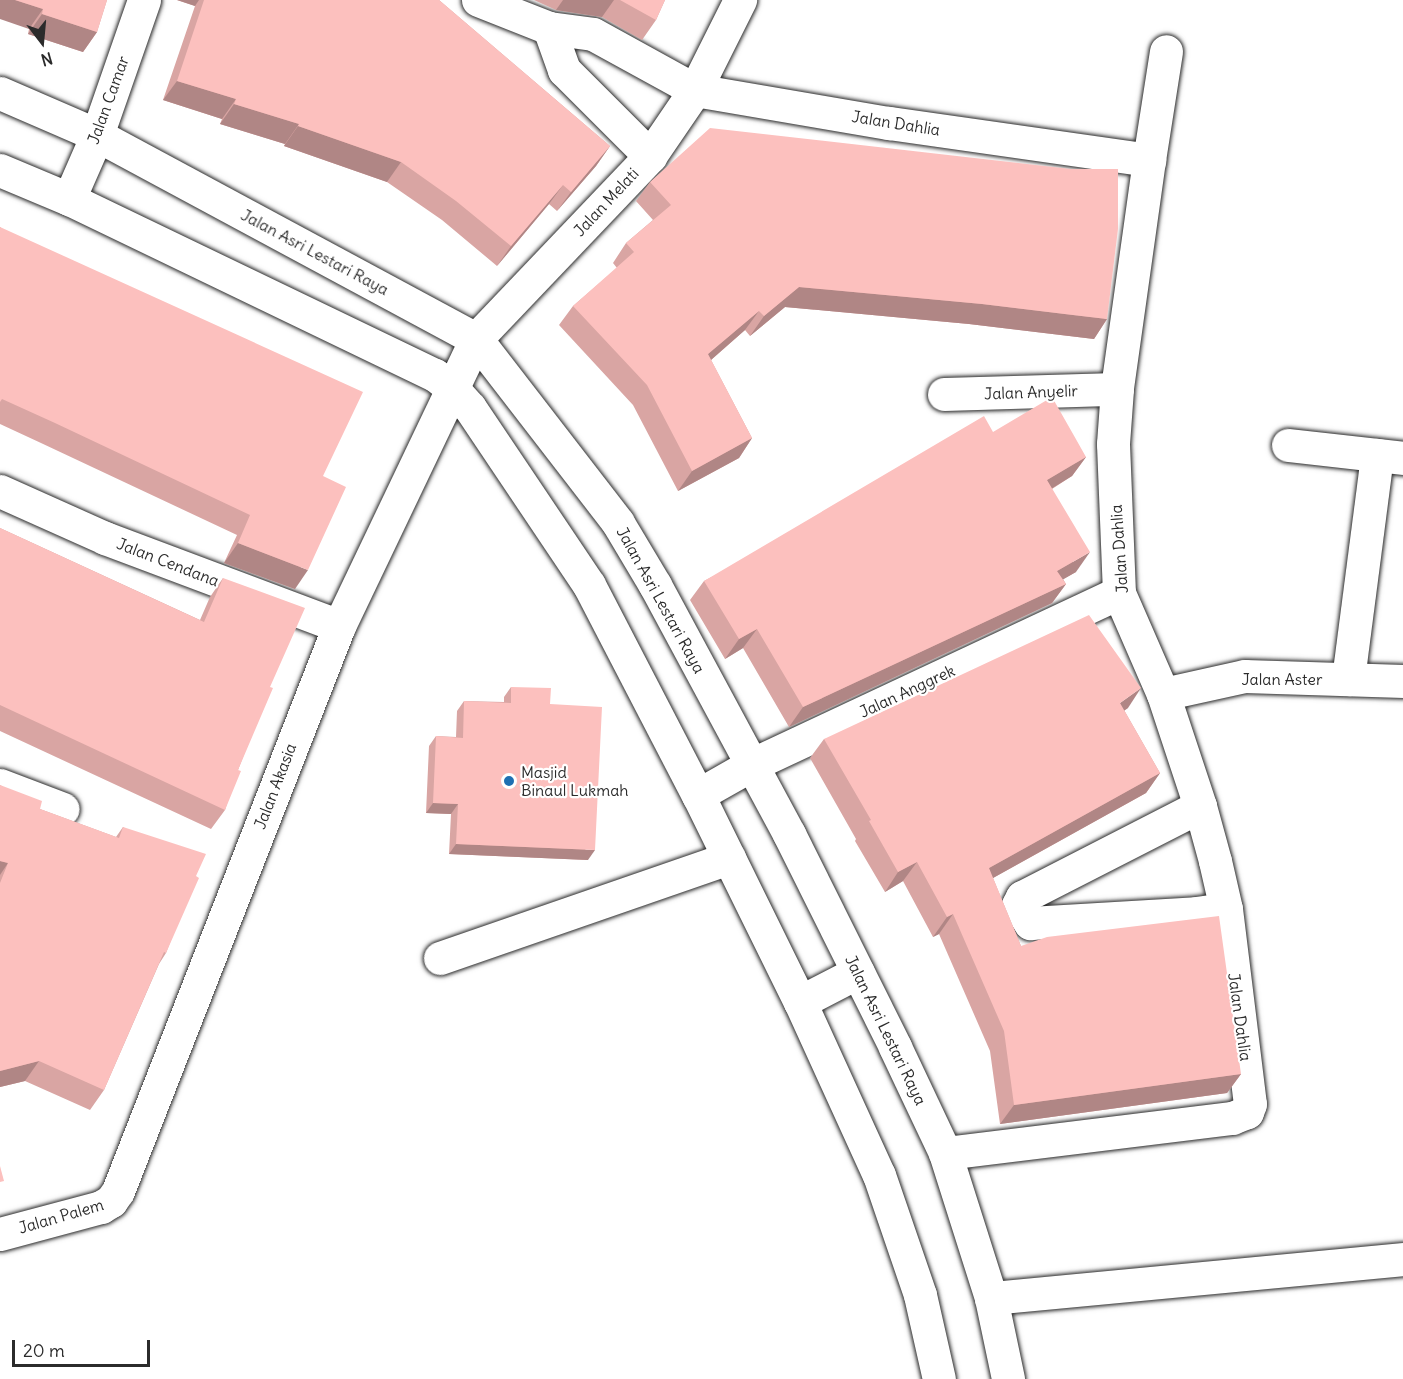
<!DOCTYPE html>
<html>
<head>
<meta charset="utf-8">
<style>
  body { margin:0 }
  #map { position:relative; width:1403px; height:1379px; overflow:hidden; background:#fff; font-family:Delius,sans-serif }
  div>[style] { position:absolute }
  .roads { filter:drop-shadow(0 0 2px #2b2b2b) drop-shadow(0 0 2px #2b2b2b) }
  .minor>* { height:33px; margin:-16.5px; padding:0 16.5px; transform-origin:16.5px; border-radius:16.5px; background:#fff }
  .wall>* { inset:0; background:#d9a5a3 }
  .shaded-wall>* { inset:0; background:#b08685 }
  .building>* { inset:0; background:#fcc0be }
  .dots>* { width:16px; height:16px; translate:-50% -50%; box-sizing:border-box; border:3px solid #fff; border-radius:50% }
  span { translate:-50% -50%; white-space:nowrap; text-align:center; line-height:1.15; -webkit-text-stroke:4.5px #fff; paint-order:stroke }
  .street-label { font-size:16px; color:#2b2b2b }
  .poi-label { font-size:16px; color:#2b2b2b }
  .left { translate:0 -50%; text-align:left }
  .north { position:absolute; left:12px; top:12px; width:60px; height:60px; -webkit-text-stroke:4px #fff; paint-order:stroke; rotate:164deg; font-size:16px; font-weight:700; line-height:24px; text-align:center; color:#2b2b2b }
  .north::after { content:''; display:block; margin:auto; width:21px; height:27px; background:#2b2b2b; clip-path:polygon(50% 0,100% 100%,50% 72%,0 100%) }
  .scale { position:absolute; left:12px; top:1340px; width:138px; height:27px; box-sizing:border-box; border:3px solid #2b2b2b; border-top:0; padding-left:8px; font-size:18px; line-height:21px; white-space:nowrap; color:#2b2b2b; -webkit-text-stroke:4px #fff; paint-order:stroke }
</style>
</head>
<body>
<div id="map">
  <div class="roads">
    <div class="minor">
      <i style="left:478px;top:0;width:76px;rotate:21.5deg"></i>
      <i style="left:549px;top:28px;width:45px;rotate:70.3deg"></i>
      <i style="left:564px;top:70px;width:122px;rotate:45deg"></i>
      <i style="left:549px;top:28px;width:44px;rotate:7.8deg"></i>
      <i style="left:593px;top:34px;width:116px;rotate:28.8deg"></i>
      <i style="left:695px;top:90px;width:197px;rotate:9.7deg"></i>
      <i style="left:889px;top:123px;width:263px;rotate:8.1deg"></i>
      <i style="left:1149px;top:160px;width:231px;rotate:98deg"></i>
      <i style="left:1117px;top:389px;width:55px;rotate:94.2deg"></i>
      <i style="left:1113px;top:444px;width:149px;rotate:87.7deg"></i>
      <i style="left:1119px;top:593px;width:110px;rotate:66.5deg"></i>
      <i style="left:1163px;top:694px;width:118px;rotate:71.7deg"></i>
      <i style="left:1200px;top:806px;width:57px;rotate:74.7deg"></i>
      <i style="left:1215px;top:861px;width:49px;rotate:77.1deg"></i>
      <i style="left:1226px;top:909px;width:196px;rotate:83deg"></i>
      <i style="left:1250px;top:1104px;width:9px;rotate:111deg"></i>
      <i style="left:1247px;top:1112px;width:16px;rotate:158deg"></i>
      <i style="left:1232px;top:1118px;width:289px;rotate:173deg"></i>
      <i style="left:0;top:93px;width:106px;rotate:23.4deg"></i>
      <i style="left:97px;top:135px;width:430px;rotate:28.3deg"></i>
      <i style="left:476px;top:339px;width:232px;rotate:52.3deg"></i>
      <i style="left:618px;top:523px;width:72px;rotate:59.2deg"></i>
      <i style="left:655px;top:585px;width:283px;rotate:61.7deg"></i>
      <i style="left:789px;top:834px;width:238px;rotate:63.5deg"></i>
      <i style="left:895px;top:1047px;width:117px;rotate:64.7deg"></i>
      <i style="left:945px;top:1153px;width:152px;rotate:72.4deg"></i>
      <i style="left:991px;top:1298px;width:83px;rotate:78.1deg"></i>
      <i style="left:1149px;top:160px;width:110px;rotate:-81.1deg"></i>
      <i style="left:0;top:170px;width:75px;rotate:22.8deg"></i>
      <i style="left:69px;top:199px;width:406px;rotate:25.7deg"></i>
      <i style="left:435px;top:375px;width:23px;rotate:38deg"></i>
      <i style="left:453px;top:389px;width:25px;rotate:48deg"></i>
      <i style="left:470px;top:408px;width:213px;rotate:56.1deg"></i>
      <i style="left:589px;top:585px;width:237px;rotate:62.6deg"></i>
      <i style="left:698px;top:795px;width:231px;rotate:63.8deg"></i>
      <i style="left:800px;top:1002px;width:190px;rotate:65.5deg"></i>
      <i style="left:879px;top:1175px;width:127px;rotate:71.1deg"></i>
      <i style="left:920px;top:1295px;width:86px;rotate:77.3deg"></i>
      <i style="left:69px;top:199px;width:70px;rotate:-66.4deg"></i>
      <i style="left:97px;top:135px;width:143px;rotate:-70.8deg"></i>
      <i style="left:944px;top:394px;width:173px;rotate:-1.7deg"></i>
      <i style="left:1288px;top:445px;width:116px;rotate:6.4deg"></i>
      <i style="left:0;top:491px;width:115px;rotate:24.1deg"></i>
      <i style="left:105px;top:538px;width:250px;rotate:20.6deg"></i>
      <i style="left:1348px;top:679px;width:226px;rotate:-82.6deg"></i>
      <i style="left:1163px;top:694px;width:84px;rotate:-12.4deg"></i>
      <i style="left:1245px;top:676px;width:158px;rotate:1.8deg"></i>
      <i style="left:0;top:785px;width:67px;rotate:20.9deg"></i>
      <i style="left:698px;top:795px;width:61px;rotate:-29.5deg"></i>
      <i style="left:751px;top:765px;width:406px;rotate:-25.1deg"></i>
      <i style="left:1200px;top:806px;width:200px;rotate:152.9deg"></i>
      <i style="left:1022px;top:897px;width:9px;rotate:117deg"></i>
      <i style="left:1018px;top:905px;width:22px;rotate:56deg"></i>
      <i style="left:1030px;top:923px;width:166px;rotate:-3.4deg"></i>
      <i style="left:1196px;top:913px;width:30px;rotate:-8deg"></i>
      <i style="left:440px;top:958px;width:306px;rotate:-19.1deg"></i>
      <i style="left:800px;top:1002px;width:65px;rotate:-27.3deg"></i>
      <i style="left:0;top:1234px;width:105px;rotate:-15deg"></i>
      <i style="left:101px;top:1207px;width:12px;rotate:-31deg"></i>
      <i style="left:111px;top:1201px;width:12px;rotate:-55deg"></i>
      <i style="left:118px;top:1191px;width:607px;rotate:-68.64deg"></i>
      <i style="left:339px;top:626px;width:318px;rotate:-64.5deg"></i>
      <i style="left:476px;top:339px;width:253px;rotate:-46.4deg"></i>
      <i style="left:650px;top:156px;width:80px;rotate:-55.7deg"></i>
      <i style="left:695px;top:90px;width:101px;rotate:-63.4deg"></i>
      <i style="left:991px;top:1298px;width:414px;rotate:-5.4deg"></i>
    </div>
  </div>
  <div class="wall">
    <i style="clip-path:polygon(0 0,107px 0,97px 32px,83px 52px,28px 34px,29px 29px)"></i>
    <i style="clip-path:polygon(177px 0,439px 0,610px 146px,596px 166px,557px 211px,549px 204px,497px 266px,442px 220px,387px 182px,284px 146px,285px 144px,220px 124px,222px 119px,163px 100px,195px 6px)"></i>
    <i style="clip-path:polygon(534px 0,665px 0,656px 20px,642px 40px,602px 17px,556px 10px)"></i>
    <i style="clip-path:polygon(650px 182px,1107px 319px,1094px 339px,969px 324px,785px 307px,750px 336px,745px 330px,711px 360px,752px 438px,739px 458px,678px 491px,633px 405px,559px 325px,573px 306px,617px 268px,613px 263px,626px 243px,653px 220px,636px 201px)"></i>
    <i style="clip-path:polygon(0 227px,323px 476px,295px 589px,224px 563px,237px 535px,41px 443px,0 424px)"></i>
    <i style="clip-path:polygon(993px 432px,1086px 457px,1072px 476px,1052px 489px,1076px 572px,1063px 579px,1066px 584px,1052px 603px,789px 727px,743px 648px,725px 659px,690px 600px,704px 581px)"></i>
    <i style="clip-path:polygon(0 528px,200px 620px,210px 597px,223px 578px,270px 687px,238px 770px,225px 810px,211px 829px,0 731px)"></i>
    <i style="clip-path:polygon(511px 687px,550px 704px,588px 860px,449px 854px,451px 814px,426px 813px,429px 746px,436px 736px,456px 737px,457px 711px,464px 701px,504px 702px,504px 697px)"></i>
    <i style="clip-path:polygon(1128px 708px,1124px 710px,1160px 773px,1146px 793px,993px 878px,1021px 946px,1241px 1074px,1227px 1093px,1000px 1124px,990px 1051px,939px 934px,933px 937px,903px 881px,885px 892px,855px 841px,856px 839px,810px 758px,824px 739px)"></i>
    <i style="clip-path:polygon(0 785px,40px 809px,116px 837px,123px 827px,196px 876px,166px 953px,159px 964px,104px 1090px,90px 1110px,25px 1081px,0 1087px)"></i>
  </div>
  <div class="shaded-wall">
    <i style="clip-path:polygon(0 0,15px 0,43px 9px,29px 29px,0 19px)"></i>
    <i style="clip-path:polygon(177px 0,199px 0,195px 6px)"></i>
    <i style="clip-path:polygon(563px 0,614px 0,602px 17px,556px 10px)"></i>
    <i style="clip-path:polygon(42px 14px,97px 32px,83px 52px,28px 34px)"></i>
    <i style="clip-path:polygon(177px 81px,236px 99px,222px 119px,163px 100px)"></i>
    <i style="clip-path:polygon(234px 104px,299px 124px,285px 144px,220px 124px)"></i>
    <i style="clip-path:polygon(298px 126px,401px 162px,387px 182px,284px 146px)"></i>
    <i style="clip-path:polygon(610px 146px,596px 166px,557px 211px,571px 192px)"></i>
    <i style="clip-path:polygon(563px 185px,549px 204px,497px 266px,511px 246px)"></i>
    <i style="clip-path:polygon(799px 287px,982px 304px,1107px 319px,1094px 339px,969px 324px,785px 307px,750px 336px,764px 316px)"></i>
    <i style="clip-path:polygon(759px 311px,745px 330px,695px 374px,708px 354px)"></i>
    <i style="clip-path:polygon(752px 438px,739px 458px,678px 491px,692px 471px)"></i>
    <i style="clip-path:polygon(1086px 457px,1072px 476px,1033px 500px,1047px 480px)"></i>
    <i style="clip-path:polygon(238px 543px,308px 570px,295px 589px,224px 563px)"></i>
    <i style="clip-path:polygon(1090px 552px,1076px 572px,1043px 591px,1057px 571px)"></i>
    <i style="clip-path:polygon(1066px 584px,1052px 603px,789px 727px,803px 707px)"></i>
    <i style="clip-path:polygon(757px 629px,743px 648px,725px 659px,739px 639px)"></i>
    <i style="clip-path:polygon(1141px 688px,1128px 708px,1107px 723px,1120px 703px)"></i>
    <i style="clip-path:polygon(1160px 773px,1146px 793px,975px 888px,989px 868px)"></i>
    <i style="clip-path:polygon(433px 803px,458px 804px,451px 814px,426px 813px)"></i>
    <i style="clip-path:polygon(456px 844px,595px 850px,588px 860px,449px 854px)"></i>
    <i style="clip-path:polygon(0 861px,8px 863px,0 875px)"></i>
    <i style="clip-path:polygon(917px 862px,903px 881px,885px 892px,898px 872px)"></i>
    <i style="clip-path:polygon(953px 914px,939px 934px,933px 937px,947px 917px)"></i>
    <i style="clip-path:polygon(39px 1061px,25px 1081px,0 1087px,0 1071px)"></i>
    <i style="clip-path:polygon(1241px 1074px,1227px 1093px,1000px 1124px,1014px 1105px)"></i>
  </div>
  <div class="building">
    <i style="clip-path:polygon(15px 0,107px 0,97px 32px,42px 14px,43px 9px)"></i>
    <i style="clip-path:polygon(204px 0,439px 0,610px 146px,571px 192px,563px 185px,511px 246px,456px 201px,401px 162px,298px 126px,299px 124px,234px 104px,236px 99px,177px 81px)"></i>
    <i style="clip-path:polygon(620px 0,665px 0,656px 20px)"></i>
    <i style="clip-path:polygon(710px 128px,1071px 169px,1118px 169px,1118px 229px,1107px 319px,982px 304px,799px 287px,764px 316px,759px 311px,708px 354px,752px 438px,692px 471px,647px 385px,573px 306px,634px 252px,626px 243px,671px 205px,650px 182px)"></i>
    <i style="clip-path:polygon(0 227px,363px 392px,323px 476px,346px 487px,308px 570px,238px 543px,250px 515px,55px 423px,2px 399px,0 402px)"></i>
    <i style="clip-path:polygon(1052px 397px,1086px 457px,1047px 480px,1090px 552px,1057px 571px,1066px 584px,803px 707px,757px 629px,739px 639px,704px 581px,984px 416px,993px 432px)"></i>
    <i style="clip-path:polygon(0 528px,204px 622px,223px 578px,305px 608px,270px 687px,273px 688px,238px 770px,241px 771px,225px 810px,0 705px)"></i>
    <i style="clip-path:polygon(1089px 615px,1141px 688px,1120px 703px,1160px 773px,989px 868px,1021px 946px,1047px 937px,1219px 916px,1241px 1074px,1014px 1105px,1004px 1031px,953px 914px,947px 917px,917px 862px,898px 872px,869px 821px,871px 820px,824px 739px)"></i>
    <i style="clip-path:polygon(511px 687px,551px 688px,550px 704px,602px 707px,595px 850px,456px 844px,458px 804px,433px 803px,436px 736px,463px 738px,464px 701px,511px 703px)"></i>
    <i style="clip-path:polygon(0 785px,42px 801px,40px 809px,119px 838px,123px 827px,206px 854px,196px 876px,199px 878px,166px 953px,164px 952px,104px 1090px,39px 1061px,0 1071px,0 883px,8px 863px,0 861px)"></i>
    <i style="clip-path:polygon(0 1166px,4px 1181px,0 1182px)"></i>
  </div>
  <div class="dots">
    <i style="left:509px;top:781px;background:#1f6fb2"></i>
  </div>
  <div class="street-label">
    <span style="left:108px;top:100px;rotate:-70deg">Jalan Camar</span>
    <span style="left:896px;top:123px;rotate:9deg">Jalan Dahlia</span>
    <span style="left:606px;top:202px;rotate:-47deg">Jalan Melati</span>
    <span style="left:315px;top:252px;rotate:28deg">Jalan Asri Lestari Raya</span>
    <span style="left:1031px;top:392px;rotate:-2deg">Jalan Anyelir</span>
    <span style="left:1119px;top:549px;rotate:-94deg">Jalan Dahlia</span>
    <span style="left:168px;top:562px;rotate:21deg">Jalan Cendana</span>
    <span style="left:661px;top:600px;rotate:61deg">Jalan Asri Lestari Raya</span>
    <span style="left:1282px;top:679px">Jalan Aster</span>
    <span style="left:907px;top:691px;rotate:-25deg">Jalan Anggrek</span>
    <span style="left:275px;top:786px;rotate:-69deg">Jalan Akasia</span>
    <span style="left:1240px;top:1017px;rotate:82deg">Jalan Dahlia</span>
    <span style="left:886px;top:1030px;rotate:64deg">Jalan Asri Lestari Raya</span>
    <span style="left:61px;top:1216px;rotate:-16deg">Jalan Palem</span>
  </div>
  <div class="poi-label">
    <span class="left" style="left:521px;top:781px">Masjid<br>Binaul Lukmah</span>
  </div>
  <div class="north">N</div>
  <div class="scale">20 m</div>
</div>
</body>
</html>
